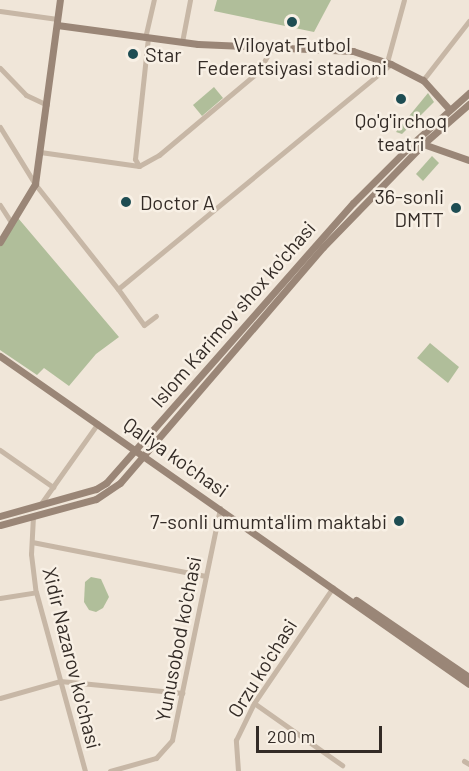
<!DOCTYPE html>
<html>
<head>
<meta charset="utf-8">
<style>
  body { margin:0 }
  #map { position:relative; width:469px; height:771px; overflow:hidden; background:#f0e6d9; font-family:Barlow,sans-serif }
  div>[style] { position:absolute }
  .green>* { inset:0; background:#b0be9a }
  .street>* { height:5px; margin:-2.5px; padding:0 2.5px; transform-origin:2.5px; border-radius:2.5px; background:#c7b7a6 }
  .secondary>* { height:7px; margin:-3.5px; padding:0 3.5px; transform-origin:3.5px; border-radius:3.5px; background:#9a8677 }
  .dots>* { width:16px; height:16px; translate:-50% -50%; box-sizing:border-box; border:3px solid #f8f0e5; border-radius:50% }
  span { translate:-50% -50%; white-space:nowrap; text-align:center; line-height:1.15; -webkit-text-stroke:5px #f8f0e5; paint-order:stroke }
  .poi-label { font-size:20px; color:#332b26 }
  .left { translate:0 -50%; text-align:left }
  .right { translate:-100% -50%; text-align:right }
  .street-label { font-size:20px; color:#332b26 }
  .scale { position:absolute; left:256px; top:726px; width:126px; height:27px; box-sizing:border-box; border:3px solid #332b26; border-top:0; padding-left:8px; font-size:18px; line-height:21px; white-space:nowrap; color:#332b26; -webkit-text-stroke:4px #f8f0e5; paint-order:stroke }
</style>
</head>
<body>
<div id="map">
  <div class="green">
    <i style="clip-path:polygon(217px 0,331px 0,314px 32px,214px 11px)"></i>
    <i style="clip-path:polygon(214px 87px,223px 98px,202px 116px,193px 105px)"></i>
    <i style="clip-path:polygon(428px 93px,434px 102px,402px 134px,396px 132px)"></i>
    <i style="clip-path:polygon(432px 156px,439px 163px,423px 181px,416px 174px)"></i>
    <i style="clip-path:polygon(18px 218px,119px 337px,96px 354px,69px 386px,44px 368px,37px 375px,0 350px,0 246px)"></i>
    <i style="clip-path:polygon(430px 343px,459px 367px,448px 383px,417px 358px)"></i>
    <i style="clip-path:polygon(91px 577px,101px 579px,109px 597px,103px 608px,96px 612px,89px 610px,84px 602px,85px 582px)"></i>
  </div>
  <div class="street">
    <i style="left:0;top:11px;width:58px;rotate:8deg"></i>
    <i style="left:145px;top:38px;width:39px;rotate:-77deg"></i>
    <i style="left:182px;top:42px;width:43px;rotate:-79.2deg"></i>
    <i style="left:387px;top:62px;width:64px;rotate:-74.7deg"></i>
    <i style="left:0;top:68px;width:37px;rotate:46deg"></i>
    <i style="left:26px;top:95px;width:23px;rotate:25deg"></i>
    <i style="left:423px;top:80px;width:75px;rotate:-52.1deg"></i>
    <i style="left:0;top:127px;width:67px;rotate:58.4deg"></i>
    <i style="left:35px;top:184px;width:134px;rotate:51.7deg"></i>
    <i style="left:118px;top:289px;width:354px;rotate:-39.5deg"></i>
    <i style="left:40px;top:152px;width:100px;rotate:8deg"></i>
    <i style="left:139px;top:166px;width:8px;rotate:-120deg"></i>
    <i style="left:135px;top:159px;width:122px;rotate:-83.9deg"></i>
    <i style="left:139px;top:166px;width:23px;rotate:-29deg"></i>
    <i style="left:159px;top:155px;width:129px;rotate:-40deg"></i>
    <i style="left:258px;top:72px;width:28px;rotate:-60deg"></i>
    <i style="left:0;top:205px;width:20px;rotate:57deg"></i>
    <i style="left:118px;top:289px;width:44px;rotate:54.2deg"></i>
    <i style="left:144px;top:325px;width:15px;rotate:-37deg"></i>
    <i style="left:0;top:450px;width:65px;rotate:34.9deg"></i>
    <i style="left:40px;top:505px;width:100px;rotate:-54.7deg"></i>
    <i style="left:33px;top:516px;width:38px;rotate:93deg"></i>
    <i style="left:31px;top:554px;width:38px;rotate:83deg"></i>
    <i style="left:36px;top:592px;width:186px;rotate:74.7deg"></i>
    <i style="left:32px;top:542px;width:177px;rotate:11.1deg"></i>
    <i style="left:0;top:598px;width:36px;rotate:-9deg"></i>
    <i style="left:0;top:698px;width:62px;rotate:-15.8deg"></i>
    <i style="left:60px;top:681px;width:123px;rotate:5.6deg"></i>
    <i style="left:254px;top:703px;width:108px;rotate:35.2deg"></i>
    <i style="left:464px;top:761px;width:6px;rotate:31deg"></i>
    <i style="left:110px;top:771px;width:48px;rotate:-15.8deg"></i>
    <i style="left:156px;top:758px;width:24px;rotate:-48deg"></i>
    <i style="left:172px;top:740px;width:237px;rotate:-78.3deg"></i>
    <i style="left:238px;top:771px;width:31px;rotate:-94deg"></i>
    <i style="left:236px;top:740px;width:41px;rotate:-64.1deg"></i>
    <i style="left:254px;top:703px;width:140px;rotate:-55.7deg"></i>
  </div>
  <div class="secondary">
    <i style="left:57px;top:25px;width:142px;rotate:7.7deg"></i>
    <i style="left:198px;top:44px;width:155px;rotate:2.6deg"></i>
    <i style="left:353px;top:51px;width:40px;rotate:18.9deg"></i>
    <i style="left:391px;top:64px;width:36px;rotate:27deg"></i>
    <i style="left:423px;top:80px;width:39px;rotate:48deg"></i>
    <i style="left:423px;top:144px;width:49px;rotate:19.2deg"></i>
    <i style="left:0;top:242px;width:68px;rotate:-58.9deg"></i>
    <i style="left:35px;top:184px;width:186px;rotate:-82.3deg"></i>
    <i style="left:0;top:356px;width:572px;rotate:34.97deg"></i>
    <i style="left:0;top:516px;width:100px;rotate:-15.7deg"></i>
    <i style="left:96px;top:489px;width:12px;rotate:-31deg"></i>
    <i style="left:106px;top:483px;width:373px;rotate:-48.6deg"></i>
    <i style="left:353px;top:203px;width:85px;rotate:-45deg"></i>
    <i style="left:413px;top:143px;width:75px;rotate:-41.8deg"></i>
    <i style="left:0;top:525px;width:99px;rotate:-15.2deg"></i>
    <i style="left:96px;top:499px;width:29px;rotate:-34deg"></i>
    <i style="left:120px;top:483px;width:311px;rotate:-49.3deg"></i>
    <i style="left:323px;top:247px;width:144px;rotate:-45.8deg"></i>
    <i style="left:423px;top:144px;width:61px;rotate:-41deg"></i>
    <i style="left:356px;top:600px;width:137px;rotate:34.3deg"></i>
  </div>
  <div class="dots">
    <i style="left:292px;top:22px;background:#1e4d53"></i>
    <i style="left:133px;top:54px;background:#1e4d53"></i>
    <i style="left:401px;top:99px;background:#1e4d53"></i>
    <i style="left:126px;top:202px;background:#1e4d53"></i>
    <i style="left:456px;top:208px;background:#1e4d53"></i>
    <i style="left:399px;top:521px;background:#1e4d53"></i>
  </div>
  <div class="poi-label">
    <span style="left:292px;top:56px">Viloyat Futbol<br>Federatsiyasi stadioni</span>
    <span class="left" style="left:145px;top:54px">Star</span>
    <span style="left:401px;top:132px">Qo'g'irchoq<br>teatri</span>
    <span class="right" style="left:444px;top:208px">36-sonli<br>DMTT</span>
    <span class="left" style="left:140px;top:202px">Doctor A</span>
    <span class="right" style="left:387px;top:521px">7-sonli umumta'lim maktabi</span>
  </div>
  <div class="street-label">
    <span style="left:233px;top:314px;rotate:-49deg">Islom Karimov shox ko'chasi</span>
    <span style="left:176px;top:457px;rotate:35deg">Qaliya ko'chasi</span>
    <span style="left:178px;top:639px;rotate:-79deg">Yunusobod ko'chasi</span>
    <span style="left:72px;top:658px;rotate:76deg">Xidir Nazarov ko'chasi</span>
    <span style="left:262px;top:668px;rotate:-58deg">Orzu ko'chasi</span>
  </div>
  <div class="scale">200 m</div>
</div>
</body>
</html>
